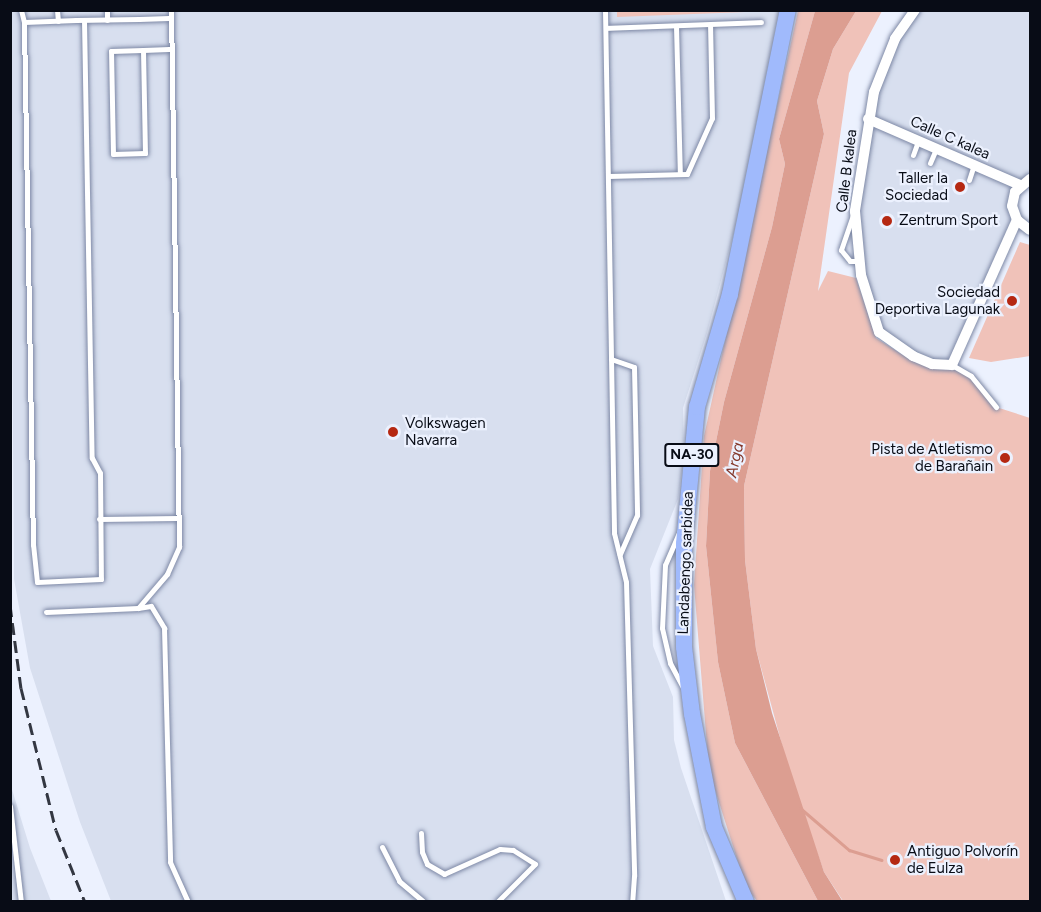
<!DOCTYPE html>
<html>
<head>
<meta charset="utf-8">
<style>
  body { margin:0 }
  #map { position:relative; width:1041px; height:912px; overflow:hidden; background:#ecf1fe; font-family:Figtree,sans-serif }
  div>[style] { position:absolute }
  .built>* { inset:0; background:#d8dfef }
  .green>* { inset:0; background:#f0c2b9 }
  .water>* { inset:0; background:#dc9e91 }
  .stream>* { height:3px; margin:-1.5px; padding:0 1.5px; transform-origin:1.5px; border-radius:1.5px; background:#dc9e91 }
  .roads { filter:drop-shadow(0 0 2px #7d88a5) drop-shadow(0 0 2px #7d88a5) }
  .service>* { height:5px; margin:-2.5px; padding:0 2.5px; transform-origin:2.5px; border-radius:2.5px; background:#fff }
  .minor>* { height:10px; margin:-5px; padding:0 5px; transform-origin:5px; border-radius:5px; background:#fff }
  .trunk>* { height:16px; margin:-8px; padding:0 8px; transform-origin:8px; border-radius:8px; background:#a0bafc }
  .rail>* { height:3px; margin-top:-1.5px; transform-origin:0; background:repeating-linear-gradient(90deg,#333742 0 12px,transparent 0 18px) }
  .dots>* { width:16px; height:16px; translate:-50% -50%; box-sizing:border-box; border:3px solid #ecf1fe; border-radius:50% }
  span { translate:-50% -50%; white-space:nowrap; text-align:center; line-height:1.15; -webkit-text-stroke:4.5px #ecf1fe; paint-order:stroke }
  .shield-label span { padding:2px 4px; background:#ecf1fe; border:2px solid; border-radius:4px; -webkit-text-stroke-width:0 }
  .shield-label { font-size:14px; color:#080c16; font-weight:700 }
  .street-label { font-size:15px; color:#080c16 }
  .poi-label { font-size:15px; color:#080c16 }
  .right { translate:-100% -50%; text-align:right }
  .left { translate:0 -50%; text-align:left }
  .water-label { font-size:16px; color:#84382b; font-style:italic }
  .frame { position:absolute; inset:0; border:12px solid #080c16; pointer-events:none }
</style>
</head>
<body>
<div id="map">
  <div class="built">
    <i style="clip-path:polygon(10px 11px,793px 11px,707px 333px,683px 408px,684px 456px,678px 499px,650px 569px,653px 646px,673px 697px,674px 740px,681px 768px,726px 901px,111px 901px,80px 822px,30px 668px,14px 579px)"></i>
    <i style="clip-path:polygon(915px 11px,1030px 11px,1030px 179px,1012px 199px,1017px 220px,952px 365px,932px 364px,890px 343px,871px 312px,855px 211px,874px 92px)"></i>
    <i style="clip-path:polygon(10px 783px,30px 848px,51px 901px,11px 901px)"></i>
  </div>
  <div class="green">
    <i style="clip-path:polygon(617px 10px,770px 10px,770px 11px,617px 17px)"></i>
    <i style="clip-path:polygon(798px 11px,815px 11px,779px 139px,785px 164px,772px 227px,724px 402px,710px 471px,706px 546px,718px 662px,735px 743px,818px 901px,757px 901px,746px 887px,709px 771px,694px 585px,704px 436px)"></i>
    <i style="clip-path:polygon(856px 11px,882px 11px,849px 73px,818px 291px,828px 271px,856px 278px,876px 338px,909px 359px,952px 365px,971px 376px,996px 407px,1030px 418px,1030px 901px,843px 901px,824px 872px,791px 778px,756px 649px,745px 560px,744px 486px,824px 134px,817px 101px,833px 49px)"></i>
    <i style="clip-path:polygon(1020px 242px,1030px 245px,1030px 356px,991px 362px,969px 358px)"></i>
  </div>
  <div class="water">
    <i style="clip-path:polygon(815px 11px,856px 11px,833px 49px,817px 101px,824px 134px,744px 486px,745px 560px,756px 649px,772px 713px,824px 872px,843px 902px,818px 901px,735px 743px,718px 662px,706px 546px,710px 471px,724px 402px,772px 227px,785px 164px,779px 139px)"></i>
  </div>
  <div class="stream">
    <i style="left:800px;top:808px;width:65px;rotate:40.6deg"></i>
    <i style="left:849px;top:850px;width:34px;rotate:17deg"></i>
  </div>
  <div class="roads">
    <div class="service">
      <i style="left:21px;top:10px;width:12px;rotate:76deg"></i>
      <i style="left:57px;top:10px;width:11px;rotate:85deg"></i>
      <i style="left:107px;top:10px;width:10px;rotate:90deg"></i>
      <i style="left:605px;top:10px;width:523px;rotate:89.01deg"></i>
      <i style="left:614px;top:533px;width:50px;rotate:76.2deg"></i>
      <i style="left:626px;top:582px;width:294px;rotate:88.4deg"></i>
      <i style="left:634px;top:876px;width:26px;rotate:94deg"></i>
      <i style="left:84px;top:20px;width:438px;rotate:89deg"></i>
      <i style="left:92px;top:458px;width:17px;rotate:62deg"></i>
      <i style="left:100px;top:473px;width:106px;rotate:89.5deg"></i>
      <i style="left:101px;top:579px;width:64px;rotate:177.3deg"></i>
      <i style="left:37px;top:582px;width:37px;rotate:-96deg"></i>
      <i style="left:33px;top:545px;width:523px;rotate:-90.99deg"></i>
      <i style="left:24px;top:22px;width:52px;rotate:-2.2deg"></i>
      <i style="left:76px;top:20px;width:63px;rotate:-0.9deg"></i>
      <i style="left:139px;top:19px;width:30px;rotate:-2deg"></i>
      <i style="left:676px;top:26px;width:148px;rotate:88.5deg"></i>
      <i style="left:606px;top:28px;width:155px;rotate:-2.2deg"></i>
      <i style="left:143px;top:50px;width:103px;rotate:88.9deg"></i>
      <i style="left:145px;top:153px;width:32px;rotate:178deg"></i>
      <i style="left:113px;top:154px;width:103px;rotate:-91.1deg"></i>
      <i style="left:111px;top:51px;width:32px;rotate:-2deg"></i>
      <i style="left:143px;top:50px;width:26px;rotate:-2deg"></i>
      <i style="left:913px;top:155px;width:15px;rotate:-70deg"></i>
      <i style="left:930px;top:163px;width:15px;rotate:-67deg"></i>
      <i style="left:608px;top:176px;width:79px;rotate:-1.5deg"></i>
      <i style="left:687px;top:174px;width:61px;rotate:-65.9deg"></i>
      <i style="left:712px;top:118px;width:92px;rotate:-91.2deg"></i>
      <i style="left:969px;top:180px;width:16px;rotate:-72deg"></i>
      <i style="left:853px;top:215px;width:37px;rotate:109deg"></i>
      <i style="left:841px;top:250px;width:14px;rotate:51deg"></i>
      <i style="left:850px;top:261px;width:10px"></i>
      <i style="left:611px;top:359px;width:24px;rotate:19deg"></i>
      <i style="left:634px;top:367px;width:148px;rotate:88.8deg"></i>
      <i style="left:637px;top:515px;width:43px;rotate:113.6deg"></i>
      <i style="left:952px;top:365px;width:22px;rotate:30deg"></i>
      <i style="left:971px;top:376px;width:40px;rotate:51deg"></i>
      <i style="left:99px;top:519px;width:79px;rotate:-0.7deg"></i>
      <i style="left:681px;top:528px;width:40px;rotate:113.4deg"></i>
      <i style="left:665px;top:565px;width:63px;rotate:92.7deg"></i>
      <i style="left:662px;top:628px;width:36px;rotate:77deg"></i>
      <i style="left:670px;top:663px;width:27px;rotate:62deg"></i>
      <i style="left:138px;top:608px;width:13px;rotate:-9deg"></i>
      <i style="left:151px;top:606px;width:26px;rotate:59deg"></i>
      <i style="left:164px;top:628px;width:234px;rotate:88.5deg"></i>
      <i style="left:170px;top:862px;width:44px;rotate:65.8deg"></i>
      <i style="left:46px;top:612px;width:92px;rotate:-2.5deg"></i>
      <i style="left:138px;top:608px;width:45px;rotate:-49.5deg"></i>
      <i style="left:167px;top:574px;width:30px;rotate:-66deg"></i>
      <i style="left:179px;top:547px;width:537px;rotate:-90.85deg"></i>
      <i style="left:10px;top:806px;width:97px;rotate:83.5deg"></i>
      <i style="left:421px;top:833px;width:19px;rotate:87deg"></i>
      <i style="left:422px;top:852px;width:13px;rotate:67deg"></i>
      <i style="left:427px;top:864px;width:20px;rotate:30deg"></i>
      <i style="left:444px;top:874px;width:61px;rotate:-24.1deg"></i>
      <i style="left:500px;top:849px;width:13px;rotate:4deg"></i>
      <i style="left:513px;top:850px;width:26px;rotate:32deg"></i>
      <i style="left:535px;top:864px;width:54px;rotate:135deg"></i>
      <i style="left:382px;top:847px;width:38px;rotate:63deg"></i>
      <i style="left:399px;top:881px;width:33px;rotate:40deg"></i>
    </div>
    <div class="minor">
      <i style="left:915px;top:10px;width:35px;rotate:125deg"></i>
      <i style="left:895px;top:39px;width:57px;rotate:111.6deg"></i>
      <i style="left:874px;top:92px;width:121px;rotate:99.1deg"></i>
      <i style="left:855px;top:211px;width:64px;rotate:84.6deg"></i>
      <i style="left:861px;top:275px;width:60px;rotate:72.5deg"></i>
      <i style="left:879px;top:332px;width:42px;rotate:35.2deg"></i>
      <i style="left:913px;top:356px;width:21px;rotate:23deg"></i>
      <i style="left:932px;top:364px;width:20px;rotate:3deg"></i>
      <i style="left:952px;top:365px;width:159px;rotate:-65.9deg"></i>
      <i style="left:868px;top:119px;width:166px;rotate:23.5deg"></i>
      <i style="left:1030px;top:179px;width:20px;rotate:139deg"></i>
      <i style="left:1015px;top:192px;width:14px;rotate:102deg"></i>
      <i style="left:1012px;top:206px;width:15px;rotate:70deg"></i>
      <i style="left:1017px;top:220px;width:16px;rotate:38deg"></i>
    </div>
    <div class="trunk">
      <i style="left:746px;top:902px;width:82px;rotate:-113.1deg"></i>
      <i style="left:714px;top:827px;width:115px;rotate:-101deg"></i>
      <i style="left:692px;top:714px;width:67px;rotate:-96.8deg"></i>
      <i style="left:684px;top:647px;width:103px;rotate:-90deg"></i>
      <i style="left:684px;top:544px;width:138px;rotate:-84.6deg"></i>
      <i style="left:697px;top:407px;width:118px;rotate:-73.7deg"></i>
      <i style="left:730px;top:294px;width:290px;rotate:-78.5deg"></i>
    </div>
  </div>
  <div class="rail">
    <i style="left:10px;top:605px;width:84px;rotate:82.5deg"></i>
    <i style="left:21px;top:688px;width:146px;rotate:76.2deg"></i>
    <i style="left:56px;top:830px;width:78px;rotate:68.1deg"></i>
  </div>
  <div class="dots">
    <i style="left:960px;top:187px;background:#b52812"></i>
    <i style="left:887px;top:221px;background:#b52812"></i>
    <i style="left:1012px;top:301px;background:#b52812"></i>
    <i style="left:393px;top:432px;background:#b52812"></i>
    <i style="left:1005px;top:458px;background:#b52812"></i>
    <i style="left:895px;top:860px;background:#b52812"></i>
  </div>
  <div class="shield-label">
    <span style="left:692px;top:455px">NA-30</span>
  </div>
  <div class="street-label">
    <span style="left:950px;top:138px;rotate:24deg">Calle C kalea</span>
    <span style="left:847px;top:171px;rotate:-83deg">Calle B kalea</span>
    <span style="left:686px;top:563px;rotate:-88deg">Landabengo sarbidea</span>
  </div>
  <div class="poi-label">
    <span class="right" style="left:948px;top:187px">Taller la<br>Sociedad</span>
    <span class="left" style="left:899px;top:221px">Zentrum Sport</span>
    <span class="right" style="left:1000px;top:301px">Sociedad<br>Deportiva Lagunak</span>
    <span class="left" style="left:405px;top:432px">Volkswagen<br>Navarra</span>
    <span class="right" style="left:993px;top:458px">Pista de Atletismo<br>de Barañain</span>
    <span class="left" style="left:907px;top:860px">Antiguo Polvorín<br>de Eulza</span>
  </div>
  <div class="water-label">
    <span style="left:735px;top:460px;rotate:-78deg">Arga</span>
  </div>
  <div class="frame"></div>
</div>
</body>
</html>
